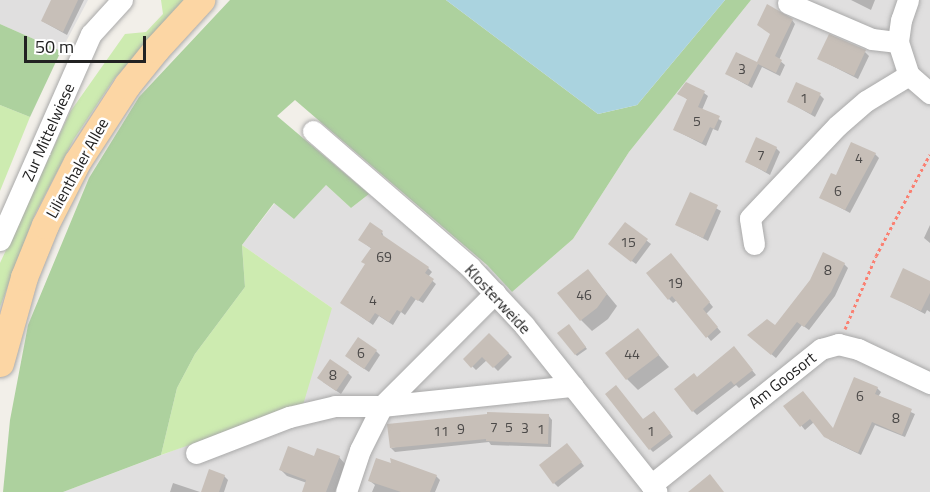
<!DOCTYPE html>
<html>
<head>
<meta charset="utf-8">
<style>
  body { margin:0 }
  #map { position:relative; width:930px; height:492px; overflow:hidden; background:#f2efe9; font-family:"Titillium Web",sans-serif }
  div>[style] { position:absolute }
  .residential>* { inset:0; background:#e0dfdf }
  .grass>* { inset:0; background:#cdebb0 }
  .forest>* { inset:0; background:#add19e }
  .water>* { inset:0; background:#aad3df }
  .shadow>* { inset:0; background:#0003 }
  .building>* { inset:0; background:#c7bfb8 }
  .path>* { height:3px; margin-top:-1.5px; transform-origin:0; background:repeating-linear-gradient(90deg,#fa8072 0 3px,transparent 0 6px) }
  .roads { filter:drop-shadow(0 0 2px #a9a9a9) drop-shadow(0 0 2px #a9a9a9) }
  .minor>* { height:21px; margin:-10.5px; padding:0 10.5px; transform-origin:10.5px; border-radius:10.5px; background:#fff }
  .major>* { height:27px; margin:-13.5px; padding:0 13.5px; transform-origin:13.5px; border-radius:13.5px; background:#fcd6a4 }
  span { translate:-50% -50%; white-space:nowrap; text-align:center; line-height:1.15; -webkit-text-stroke:5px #fff; paint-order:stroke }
  .number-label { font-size:14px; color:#4b4948 }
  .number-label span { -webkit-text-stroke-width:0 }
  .street-label { font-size:16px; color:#222 }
  .scale { position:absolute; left:24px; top:36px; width:122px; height:27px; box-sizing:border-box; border:3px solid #222; border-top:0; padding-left:8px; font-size:18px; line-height:21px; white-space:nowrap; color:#222; -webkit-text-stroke:4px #fff; paint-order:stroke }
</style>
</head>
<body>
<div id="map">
  <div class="residential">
    <i style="clip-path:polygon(0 0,88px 0,61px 51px,0 24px)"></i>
    <i style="clip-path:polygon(751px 0,930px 0,930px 492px,63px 492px,257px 419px,332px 308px,242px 245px,275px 203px,326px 185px,351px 208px,369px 194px,473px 281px,487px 265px,512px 292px,573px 239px,629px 152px)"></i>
  </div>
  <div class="grass">
    <i style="clip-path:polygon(161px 0,186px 0,114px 79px,74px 139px,35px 214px,0 307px,0 263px,70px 112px,125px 34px,146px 32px,163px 14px)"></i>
    <i style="clip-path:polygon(0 105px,30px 117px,0 191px)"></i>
    <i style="clip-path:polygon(242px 245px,332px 308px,303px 405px,161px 455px,177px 388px,195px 354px,245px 287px)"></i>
  </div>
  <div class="forest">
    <i style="clip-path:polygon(230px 0,446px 0,598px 114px,637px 105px,725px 0,751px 0,629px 152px,573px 239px,512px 292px,487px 265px,295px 100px,277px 116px,369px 194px,351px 208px,326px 185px,294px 219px,274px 203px,242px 245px,245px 287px,195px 354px,177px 388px,161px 455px,63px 492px,3px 492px,10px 420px,28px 325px,89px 178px,139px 97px)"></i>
    <i style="clip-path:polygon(0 24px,61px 51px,30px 117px,0 105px)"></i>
  </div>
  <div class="water">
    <i style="clip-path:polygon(446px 0,725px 0,637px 105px,598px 114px)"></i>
  </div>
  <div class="shadow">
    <i style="clip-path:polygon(52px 0,84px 0,67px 35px,42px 21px)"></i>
    <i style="clip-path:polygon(851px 0,875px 0,871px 10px)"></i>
    <i style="clip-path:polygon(792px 20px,795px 24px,779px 60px,785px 65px,780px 76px,762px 67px,752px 88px,727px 74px,758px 64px)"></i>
    <i style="clip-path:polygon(865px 52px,869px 56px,858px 79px,819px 59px)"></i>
    <i style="clip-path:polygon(679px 93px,704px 93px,708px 96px,702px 110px,722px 121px,718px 131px,713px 129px,706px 146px,675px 130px,688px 100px)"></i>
    <i style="clip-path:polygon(820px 95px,824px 99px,815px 117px,789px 102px)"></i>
    <i style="clip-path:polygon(776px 148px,780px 152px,770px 175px,747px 162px)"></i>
    <i style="clip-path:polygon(875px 154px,879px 158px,850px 213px,821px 197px,836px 177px)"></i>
    <i style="clip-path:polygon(690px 194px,721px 211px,708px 241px,676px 224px)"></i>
    <i style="clip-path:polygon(625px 224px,651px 244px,636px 264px,614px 248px)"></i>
    <i style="clip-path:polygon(930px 225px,930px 243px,924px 238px)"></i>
    <i style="clip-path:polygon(382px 232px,384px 238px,428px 268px,432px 272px,428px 277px,436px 284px,423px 303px,416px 299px,405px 315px,401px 312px,393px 325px,379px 316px,373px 325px,342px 303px,367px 265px,372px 249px,364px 243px)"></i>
    <i style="clip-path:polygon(674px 259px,713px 307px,706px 314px,721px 332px,711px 341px,677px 300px,673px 303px,669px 299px)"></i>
    <i style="clip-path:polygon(844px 264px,848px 268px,835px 296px,809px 330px,802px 325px,776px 358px,753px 339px,776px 327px)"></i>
    <i style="clip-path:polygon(588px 271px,617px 306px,608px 319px,592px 331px,581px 320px)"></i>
    <i style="clip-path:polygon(930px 283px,930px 312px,927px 310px,925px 314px,891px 296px)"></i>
    <i style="clip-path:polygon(569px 326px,587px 349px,577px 356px,559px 333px)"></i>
    <i style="clip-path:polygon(637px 330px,669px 367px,638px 390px,627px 379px)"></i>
    <i style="clip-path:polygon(489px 335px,512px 357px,498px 371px,487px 360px,476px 370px,465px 359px)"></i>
    <i style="clip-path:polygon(376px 351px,380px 355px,369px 372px,351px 360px)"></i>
    <i style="clip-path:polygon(737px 352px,756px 375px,739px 388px,736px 385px,697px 415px,693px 411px,697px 378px)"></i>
    <i style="clip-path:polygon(348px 373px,352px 377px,341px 394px,323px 382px)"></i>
    <i style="clip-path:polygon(877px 388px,881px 392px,878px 397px,915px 414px,905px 437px,875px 425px,861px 455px,830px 440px,814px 422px,805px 430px,785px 406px,834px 430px)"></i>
    <i style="clip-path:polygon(548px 415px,552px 420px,551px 447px,491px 445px,489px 442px,395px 452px,391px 448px)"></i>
    <i style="clip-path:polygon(657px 416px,673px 437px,653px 452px,650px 449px)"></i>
    <i style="clip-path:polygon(571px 449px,584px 466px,558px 487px,554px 483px)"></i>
    <i style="clip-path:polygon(339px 457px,345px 464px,335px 492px,303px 492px,307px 483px,287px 476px,281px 470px,314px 458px)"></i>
    <i style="clip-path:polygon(393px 465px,436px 476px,440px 480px,435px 492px,372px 492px,375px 485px,370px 481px)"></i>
    <i style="clip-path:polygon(224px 476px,228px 480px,224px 492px,202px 492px)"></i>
    <i style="clip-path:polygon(173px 483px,200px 492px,170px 492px)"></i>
  </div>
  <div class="building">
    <i style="clip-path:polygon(51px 0,78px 0,63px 32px,41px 21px)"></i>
    <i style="clip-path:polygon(767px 4px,793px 19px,775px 56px,782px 60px,776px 73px,758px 64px,748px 85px,725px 74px,736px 52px,757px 62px,770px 34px,757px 25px)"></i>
    <i style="clip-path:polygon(829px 34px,866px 50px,854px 76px,817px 59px)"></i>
    <i style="clip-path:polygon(686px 82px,705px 91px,698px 107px,720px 116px,714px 129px,710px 127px,702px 143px,673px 130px,687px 99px,677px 94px)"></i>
    <i style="clip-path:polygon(796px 82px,821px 93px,811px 114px,787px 102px)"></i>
    <i style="clip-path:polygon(756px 137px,777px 147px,766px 172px,745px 162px)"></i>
    <i style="clip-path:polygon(851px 142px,876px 153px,845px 210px,819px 198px,831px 173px,836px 175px)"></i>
    <i style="clip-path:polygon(690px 192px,718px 205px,703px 238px,675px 225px)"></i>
    <i style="clip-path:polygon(370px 222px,383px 231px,381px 234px,429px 267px,425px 273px,434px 279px,418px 301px,411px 296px,401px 312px,397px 310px,389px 322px,375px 313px,369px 322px,340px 303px,365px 264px,361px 262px,371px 248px,358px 240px)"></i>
    <i style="clip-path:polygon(625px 222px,648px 239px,631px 262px,608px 244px)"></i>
    <i style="clip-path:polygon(823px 252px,845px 263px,831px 292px,804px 327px,797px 322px,771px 355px,747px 335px,767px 319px,775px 325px,810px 280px)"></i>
    <i style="clip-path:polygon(671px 253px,710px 302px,703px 309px,718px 327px,706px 338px,672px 296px,668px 300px,646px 273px)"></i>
    <i style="clip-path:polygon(903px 268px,930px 281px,930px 293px,921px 311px,890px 297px)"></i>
    <i style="clip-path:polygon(588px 269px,607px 294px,597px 308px,580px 321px,557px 293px)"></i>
    <i style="clip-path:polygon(569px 324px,586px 347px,575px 355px,557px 333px)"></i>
    <i style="clip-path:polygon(638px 328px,659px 355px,626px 380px,605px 353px)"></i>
    <i style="clip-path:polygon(489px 333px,509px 353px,493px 368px,482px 357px,471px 368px,463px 359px)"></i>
    <i style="clip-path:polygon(358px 337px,377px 350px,364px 369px,345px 356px)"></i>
    <i style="clip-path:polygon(734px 346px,753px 370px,734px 385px,731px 381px,692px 412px,674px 389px,694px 373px,697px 377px)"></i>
    <i style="clip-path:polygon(330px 359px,349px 372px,336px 391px,317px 378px)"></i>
    <i style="clip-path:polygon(854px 377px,878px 387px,875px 394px,912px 409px,902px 435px,872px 422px,858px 453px,824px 437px,810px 419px,800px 427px,783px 406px,803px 391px,833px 428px)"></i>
    <i style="clip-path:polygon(616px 385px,643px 419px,654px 411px,671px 433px,649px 450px,605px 394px)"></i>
    <i style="clip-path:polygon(487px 412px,549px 414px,548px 444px,486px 441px,486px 439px,390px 448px,387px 424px,487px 414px)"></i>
    <i style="clip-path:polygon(567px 443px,582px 462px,553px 484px,539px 465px)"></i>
    <i style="clip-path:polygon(288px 446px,314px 456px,317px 448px,340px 456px,326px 492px,302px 492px,306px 480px,279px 470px)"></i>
    <i style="clip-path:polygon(376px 458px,391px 463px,390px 458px,437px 475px,430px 492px,401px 492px,368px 481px)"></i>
    <i style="clip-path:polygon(209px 469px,225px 475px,219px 492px,201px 492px)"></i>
    <i style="clip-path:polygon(710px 474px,724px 492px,688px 492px)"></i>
  </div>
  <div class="path">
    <i style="left:845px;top:329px;width:79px;rotate:-67deg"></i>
    <i style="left:876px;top:256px;width:115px;rotate:-62.1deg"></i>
  </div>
  <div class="roads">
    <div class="minor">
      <i style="left:908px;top:0;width:21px;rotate:109deg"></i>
      <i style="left:901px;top:20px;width:22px;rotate:98deg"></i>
      <i style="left:898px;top:42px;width:35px;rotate:72deg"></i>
      <i style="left:909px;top:75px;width:28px;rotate:41deg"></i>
      <i style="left:788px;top:3px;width:91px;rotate:23.2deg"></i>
      <i style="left:872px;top:39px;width:26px;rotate:7deg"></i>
      <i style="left:313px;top:131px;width:208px;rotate:40.9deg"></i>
      <i style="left:470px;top:267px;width:79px;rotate:47deg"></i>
      <i style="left:524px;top:325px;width:213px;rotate:51.5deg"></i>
      <i style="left:0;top:240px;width:225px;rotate:-66.2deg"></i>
      <i style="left:91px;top:34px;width:46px;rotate:-47.6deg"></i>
      <i style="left:754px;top:244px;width:26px;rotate:-99deg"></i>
      <i style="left:750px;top:218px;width:127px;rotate:-46.6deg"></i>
      <i style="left:837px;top:126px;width:38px;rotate:-41deg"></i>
      <i style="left:866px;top:101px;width:50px;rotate:-31.2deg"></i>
      <i style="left:196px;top:453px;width:100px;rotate:-21.2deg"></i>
      <i style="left:289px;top:417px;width:47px;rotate:-13.4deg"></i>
      <i style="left:335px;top:406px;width:47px"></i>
      <i style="left:382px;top:406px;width:192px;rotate:-6deg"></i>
      <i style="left:651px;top:485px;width:218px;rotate:-38.7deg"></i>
      <i style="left:821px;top:349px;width:18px;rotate:-16deg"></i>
      <i style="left:838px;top:344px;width:21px;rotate:14deg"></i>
      <i style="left:858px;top:349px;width:80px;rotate:25.3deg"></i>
      <i style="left:346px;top:492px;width:44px;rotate:-71.6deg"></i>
      <i style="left:360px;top:450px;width:49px;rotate:-63.4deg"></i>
      <i style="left:382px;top:406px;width:160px;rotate:-45deg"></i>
    </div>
    <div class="major">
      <i style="left:0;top:363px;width:89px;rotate:-74.4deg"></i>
      <i style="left:24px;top:277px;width:56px;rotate:-68deg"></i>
      <i style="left:45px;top:225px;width:71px;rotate:-63.1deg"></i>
      <i style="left:77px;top:162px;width:92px;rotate:-57deg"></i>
      <i style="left:127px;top:85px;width:46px;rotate:-51.1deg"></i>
      <i style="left:156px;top:49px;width:67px;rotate:-47.4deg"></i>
    </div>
  </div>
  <div class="number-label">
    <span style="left:742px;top:69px">3</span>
    <span style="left:804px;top:98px">1</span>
    <span style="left:697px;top:121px">5</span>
    <span style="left:761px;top:155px">7</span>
    <span style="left:859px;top:158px">4</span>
    <span style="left:838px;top:191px">6</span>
    <span style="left:628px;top:242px">15</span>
    <span style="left:384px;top:257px">69</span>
    <span style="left:828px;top:270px">8</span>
    <span style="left:675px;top:283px">19</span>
    <span style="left:584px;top:295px">46</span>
    <span style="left:373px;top:300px">4</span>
    <span style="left:361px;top:353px">6</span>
    <span style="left:632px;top:354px">44</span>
    <span style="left:333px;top:375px">8</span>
    <span style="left:860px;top:396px">6</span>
    <span style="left:896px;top:418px">8</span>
    <span style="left:494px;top:427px">7</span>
    <span style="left:509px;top:427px">5</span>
    <span style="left:525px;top:428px">3</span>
    <span style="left:461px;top:429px">9</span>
    <span style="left:541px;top:429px">1</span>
    <span style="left:441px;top:431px">11</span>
    <span style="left:651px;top:431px">1</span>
  </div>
  <div class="street-label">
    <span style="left:48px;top:132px;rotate:-66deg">Zur Mittelwiese</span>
    <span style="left:77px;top:168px;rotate:-61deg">Lilienthaler Allee</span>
    <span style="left:498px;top:299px;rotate:47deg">Klosterweide</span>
    <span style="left:782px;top:380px;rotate:-38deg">Am Goosort</span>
  </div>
  <div class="scale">50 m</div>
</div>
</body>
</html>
